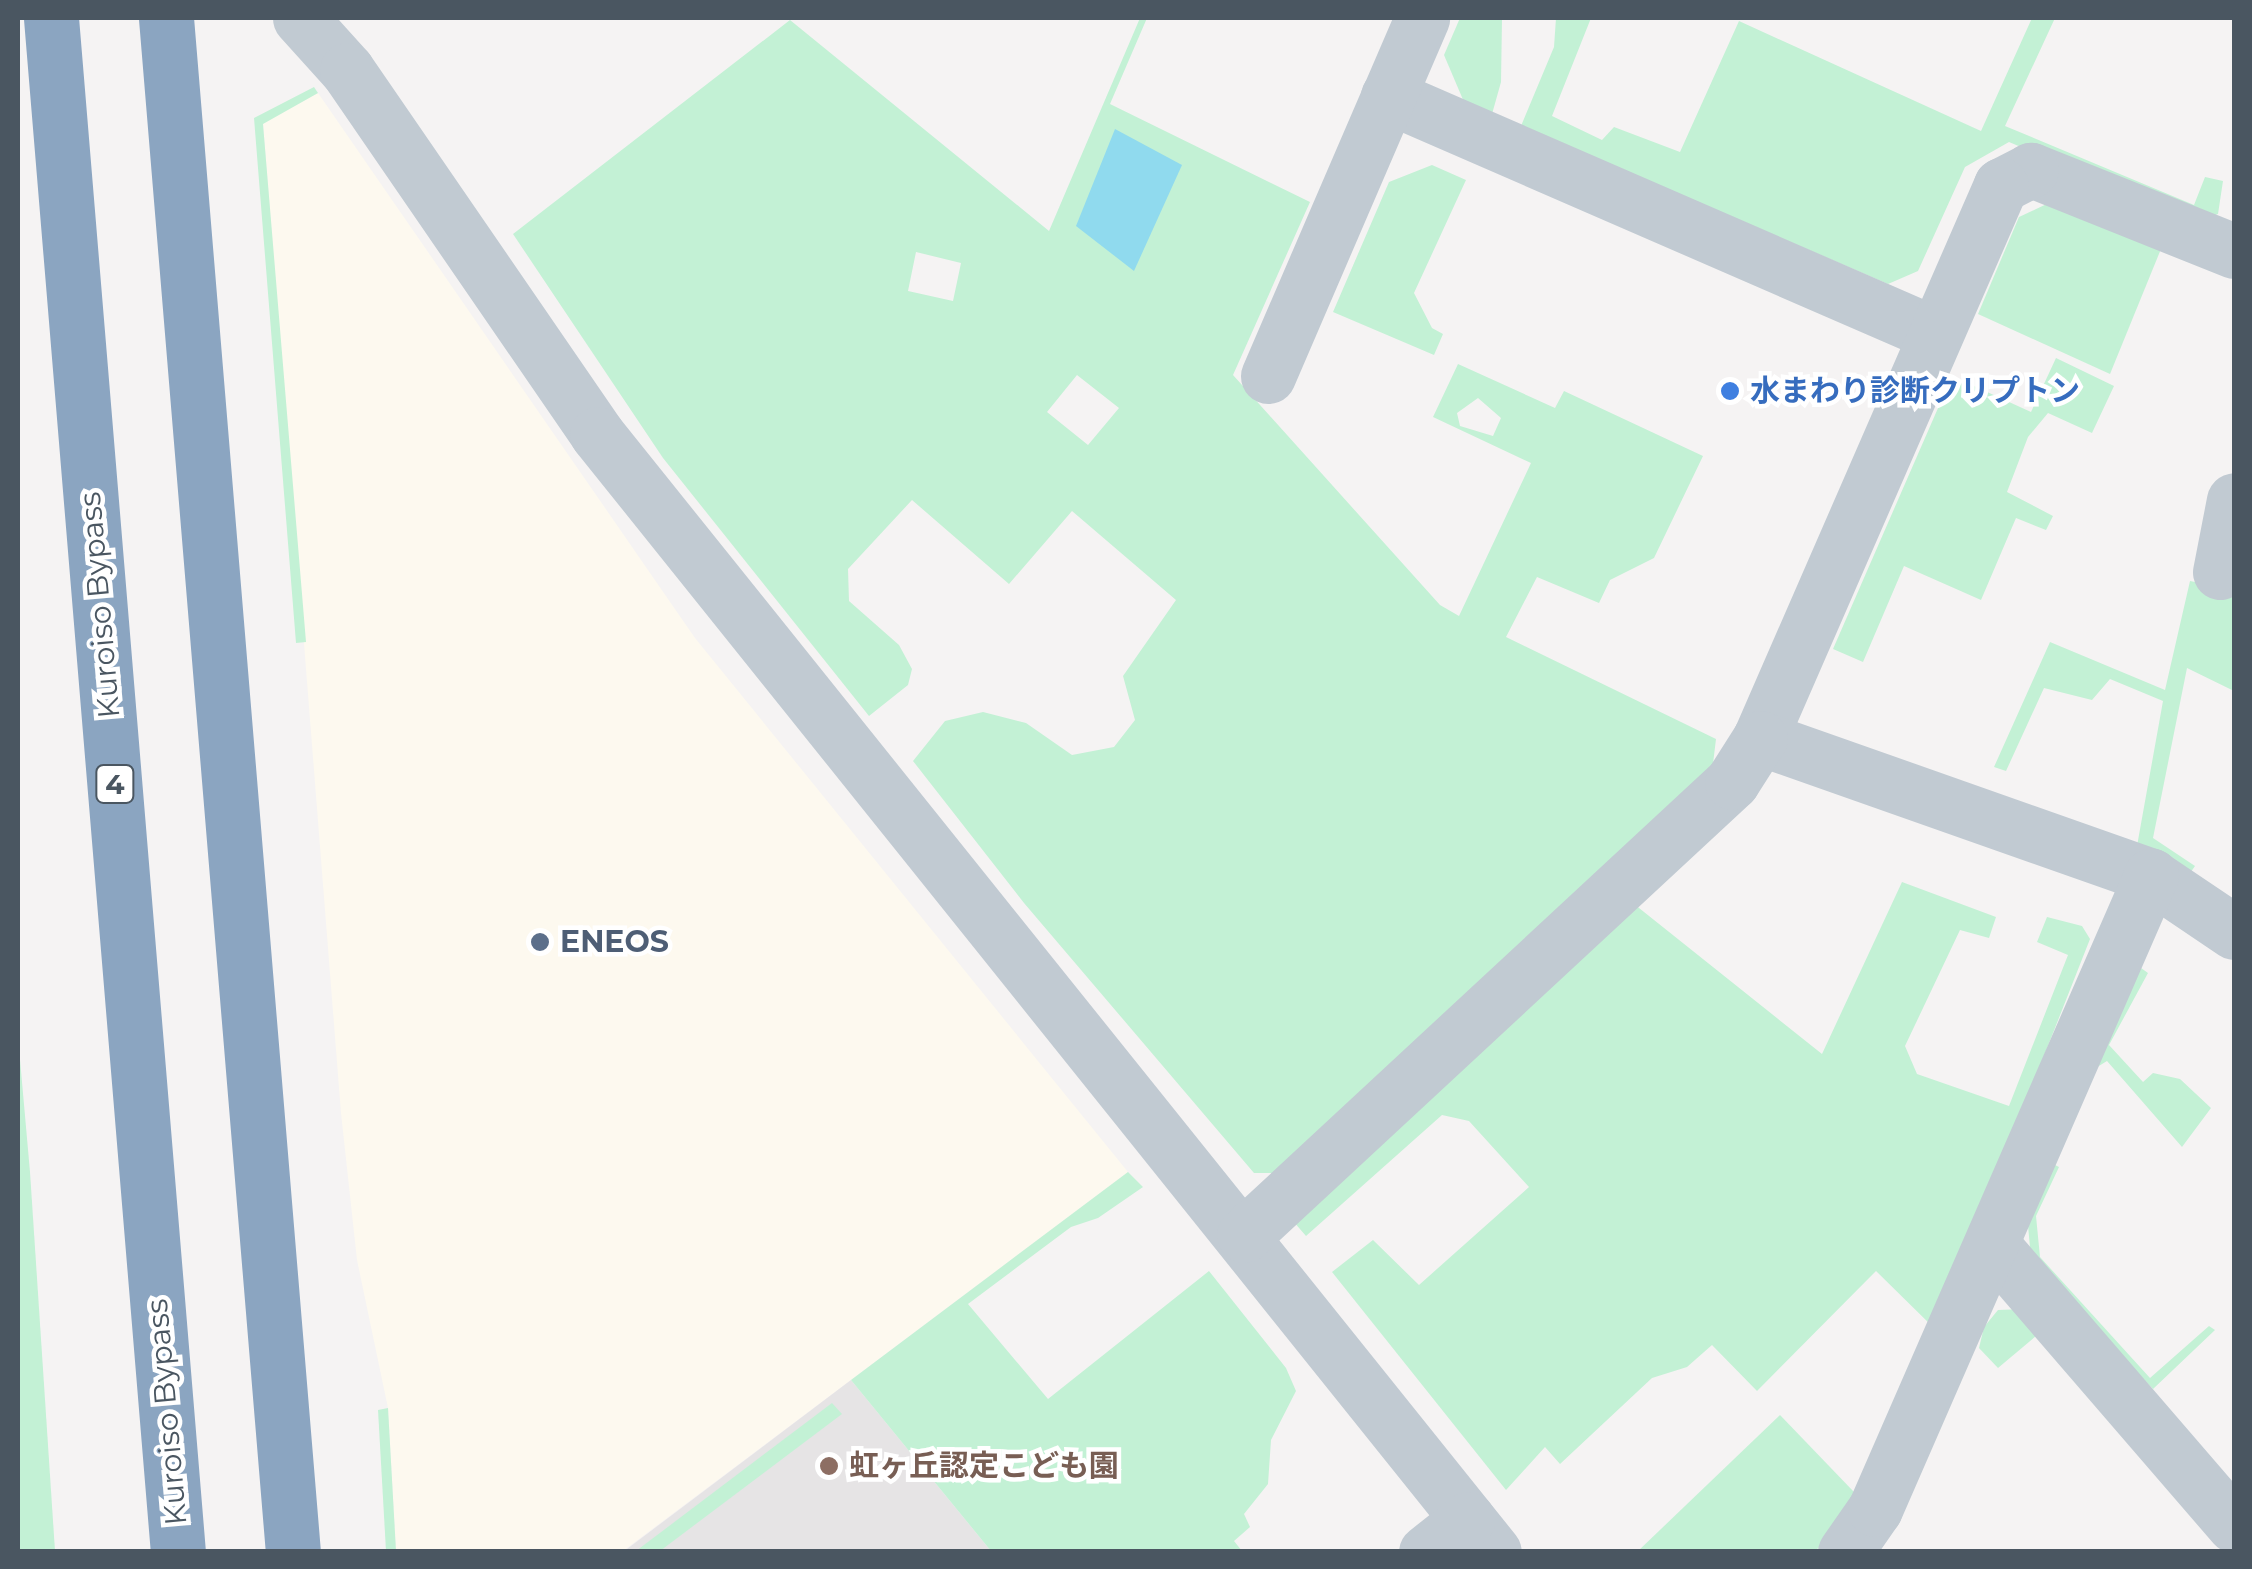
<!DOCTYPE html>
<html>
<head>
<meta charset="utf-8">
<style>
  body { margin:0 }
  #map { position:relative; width:2252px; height:1569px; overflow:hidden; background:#f5f3f3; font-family:Montserrat,"Noto Sans JP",sans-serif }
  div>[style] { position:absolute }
  .commercial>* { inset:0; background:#fdf9ef }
  .education>* { inset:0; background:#e6e4e5 }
  .green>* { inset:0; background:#c3f1d5 }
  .water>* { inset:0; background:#90daee }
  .minor>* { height:55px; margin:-27.5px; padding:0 27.5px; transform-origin:27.5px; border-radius:27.5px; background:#c1cad2 }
  .highway>* { height:55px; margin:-27.5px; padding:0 27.5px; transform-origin:27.5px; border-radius:27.5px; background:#8ba5c1 }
  .dots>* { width:28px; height:28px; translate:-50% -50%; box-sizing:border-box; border:5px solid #fff; border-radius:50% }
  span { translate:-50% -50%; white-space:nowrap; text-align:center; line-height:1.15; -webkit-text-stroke:9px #fff; paint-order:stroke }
  .shield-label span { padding:2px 8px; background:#fff; border:2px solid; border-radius:8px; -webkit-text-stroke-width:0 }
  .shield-label { font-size:28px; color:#4a5661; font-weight:700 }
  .shop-label { font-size:30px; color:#366cbe; font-weight:700 }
  .left { translate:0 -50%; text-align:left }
  .street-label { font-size:30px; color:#4a5661 }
  .service-label { font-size:30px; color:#4e5e75; font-weight:700 }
  .education-label { font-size:30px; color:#785e54; font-weight:700 }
  .frame { position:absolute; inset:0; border:20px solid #4a5661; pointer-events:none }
</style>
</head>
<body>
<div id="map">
  <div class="commercial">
    <i style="clip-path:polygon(318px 93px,695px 638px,1128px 1172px,623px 1551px,396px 1551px,388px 1408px,357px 1260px,341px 1113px,263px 123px)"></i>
  </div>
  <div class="education">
    <i style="clip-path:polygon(851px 1380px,991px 1551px,623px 1552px)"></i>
  </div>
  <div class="green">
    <i style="clip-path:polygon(evenodd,1140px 18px,1147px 18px,1110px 104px,1310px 202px,1233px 375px,1440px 605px,1459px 616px,1531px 463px,1433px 417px,1458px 364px,1555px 408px,1564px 391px,1703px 456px,1654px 558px,1610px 580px,1599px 603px,1537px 577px,1506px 637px,1716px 739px,1712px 772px,1277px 1173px,1254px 1173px,1024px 903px,913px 761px,945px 721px,983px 712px,1026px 723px,1072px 755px,1114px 747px,1135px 720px,1123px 676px,1176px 600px,1072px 511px,1009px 584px,912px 500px,848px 569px,849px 601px,899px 645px,912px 669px,908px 685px,869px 716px,663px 458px,513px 234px,790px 20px,1049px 231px,1140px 18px,916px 252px,961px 263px,953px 301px,908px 291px,916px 252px,1140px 18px,1077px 375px,1119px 408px,1088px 445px,1047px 412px,1077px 375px,1140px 18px,1478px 398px,1501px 418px,1493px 436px,1460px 426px,1457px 413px,1478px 398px)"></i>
    <i style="clip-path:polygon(1460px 18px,1502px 18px,1501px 82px,1492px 114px,1464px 102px,1444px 55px)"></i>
    <i style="clip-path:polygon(1556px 18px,1591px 18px,1552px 116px,1602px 140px,1614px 127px,1680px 152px,1739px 21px,1981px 131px,2032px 18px,2055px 18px,2005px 126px,2194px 205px,2205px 177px,2223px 181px,2218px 214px,2199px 221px,2009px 142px,1965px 167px,1918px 271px,1888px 284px,1521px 126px,1554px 47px)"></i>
    <i style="clip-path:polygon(314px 87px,318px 93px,263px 124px,306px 642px,296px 643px,254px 118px)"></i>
    <i style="clip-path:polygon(1432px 165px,1466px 180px,1414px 293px,1432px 328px,1443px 334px,1434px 355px,1333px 312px,1389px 182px)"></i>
    <i style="clip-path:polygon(2053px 201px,2163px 244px,2110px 374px,1978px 314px,2019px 217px)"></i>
    <i style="clip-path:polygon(2056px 358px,2114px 386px,2092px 433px,2048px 413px,2028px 437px,2007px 492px,2053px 516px,2046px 530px,2016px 518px,1981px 600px,1904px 566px,1863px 662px,1833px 649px,1952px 376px,2031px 412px)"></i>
    <i style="clip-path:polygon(2190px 581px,2234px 590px,2234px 691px,2187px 668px,2153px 838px,2195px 866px,2186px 879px,2137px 846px,2163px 701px,2110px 679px,2092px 700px,2044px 688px,2006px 771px,1994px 767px,2050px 642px,2165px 690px)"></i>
    <i style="clip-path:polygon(1902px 882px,1996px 917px,1989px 938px,1960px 930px,1905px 1046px,1917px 1074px,2009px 1106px,2068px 955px,2037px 942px,2047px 917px,2082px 926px,2090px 939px,1936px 1330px,1876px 1271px,1757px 1391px,1712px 1345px,1687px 1367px,1652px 1378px,1560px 1464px,1545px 1447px,1506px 1490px,1332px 1272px,1373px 1240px,1419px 1285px,1529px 1187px,1469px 1121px,1442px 1115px,1306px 1236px,1293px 1221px,1634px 904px,1822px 1054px)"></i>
    <i style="clip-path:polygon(2134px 963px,2148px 973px,2109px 1045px,2143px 1082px,2153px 1073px,2180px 1079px,2211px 1108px,2182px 1147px,2107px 1061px,2089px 1072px)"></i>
    <i style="clip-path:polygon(18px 1037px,30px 1172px,55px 1551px,18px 1551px)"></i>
    <i style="clip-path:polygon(2049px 1162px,2059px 1167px,2036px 1216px,2040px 1257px,2150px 1378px,2209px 1326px,2215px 1330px,2153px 1389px,2031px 1259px,2027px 1214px)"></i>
    <i style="clip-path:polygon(1128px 1172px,1143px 1187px,1098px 1218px,1071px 1227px,968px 1304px,1048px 1399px,1209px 1271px,1286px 1368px,1296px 1391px,1271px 1440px,1268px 1484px,1244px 1514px,1250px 1527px,1234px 1541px,1242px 1551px,991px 1551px,851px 1380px)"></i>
    <i style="clip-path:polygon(2024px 1309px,2036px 1336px,1998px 1368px,1979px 1348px,1984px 1327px,1998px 1310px)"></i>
    <i style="clip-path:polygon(832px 1403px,842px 1414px,660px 1551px,636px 1551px)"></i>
    <i style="clip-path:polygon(388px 1408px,396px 1551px,386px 1551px,378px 1410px)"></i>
    <i style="clip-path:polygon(1780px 1415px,1854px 1492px,1846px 1523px,1815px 1551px,1637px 1552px)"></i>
  </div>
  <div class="water">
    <i style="clip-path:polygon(1115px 129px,1182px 165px,1134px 271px,1076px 226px)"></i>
  </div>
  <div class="minor">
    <i style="left:300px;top:18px;width:70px;rotate:47.9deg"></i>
    <i style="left:347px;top:70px;width:442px;rotate:55.5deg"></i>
    <i style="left:597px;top:434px;width:1433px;rotate:51.26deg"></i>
    <i style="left:1388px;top:96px;width:597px;rotate:23.51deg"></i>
    <i style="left:2234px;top:251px;width:219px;rotate:-158.2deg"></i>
    <i style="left:2031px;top:170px;width:34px;rotate:153deg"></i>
    <i style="left:2001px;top:185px;width:603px;rotate:113.55deg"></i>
    <i style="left:1760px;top:738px;width:415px;rotate:19.4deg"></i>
    <i style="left:2151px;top:876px;width:100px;rotate:34deg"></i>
    <i style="left:1268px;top:376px;width:390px;rotate:-66.7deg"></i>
    <i style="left:2220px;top:572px;width:73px;rotate:-79deg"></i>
    <i style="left:1244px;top:1235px;width:666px;rotate:-42.87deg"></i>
    <i style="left:1732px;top:782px;width:52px;rotate:-57.5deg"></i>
    <i style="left:1993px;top:1246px;width:369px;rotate:49.2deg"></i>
    <i style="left:1426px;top:1552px;width:53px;rotate:-38.2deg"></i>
    <i style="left:1845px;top:1552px;width:52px;rotate:-55.1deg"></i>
    <i style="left:1875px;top:1509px;width:691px;rotate:-66.44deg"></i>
  </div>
  <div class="highway">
    <i style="left:51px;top:18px;width:1539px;rotate:85.27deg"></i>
    <i style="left:166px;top:18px;width:1539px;rotate:85.27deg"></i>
  </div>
  <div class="dots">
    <i style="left:1730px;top:391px;background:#3f7fe0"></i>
    <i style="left:540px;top:942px;background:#5c6f8a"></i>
    <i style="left:829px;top:1466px;background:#8d6e63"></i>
  </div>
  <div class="shield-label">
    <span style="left:115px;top:784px">4</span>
  </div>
  <div class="shop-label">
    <span class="left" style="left:1750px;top:391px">水まわり診断クリプトン</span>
  </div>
  <div class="street-label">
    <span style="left:100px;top:605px;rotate:-95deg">Kuroiso Bypass</span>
    <span style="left:167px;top:1412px;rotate:-95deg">Kuroiso Bypass</span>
  </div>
  <div class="service-label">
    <span class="left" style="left:560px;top:942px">ENEOS</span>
  </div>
  <div class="education-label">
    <span class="left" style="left:849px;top:1466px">虹ヶ丘認定こども園</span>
  </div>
  <div class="frame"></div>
</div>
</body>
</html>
